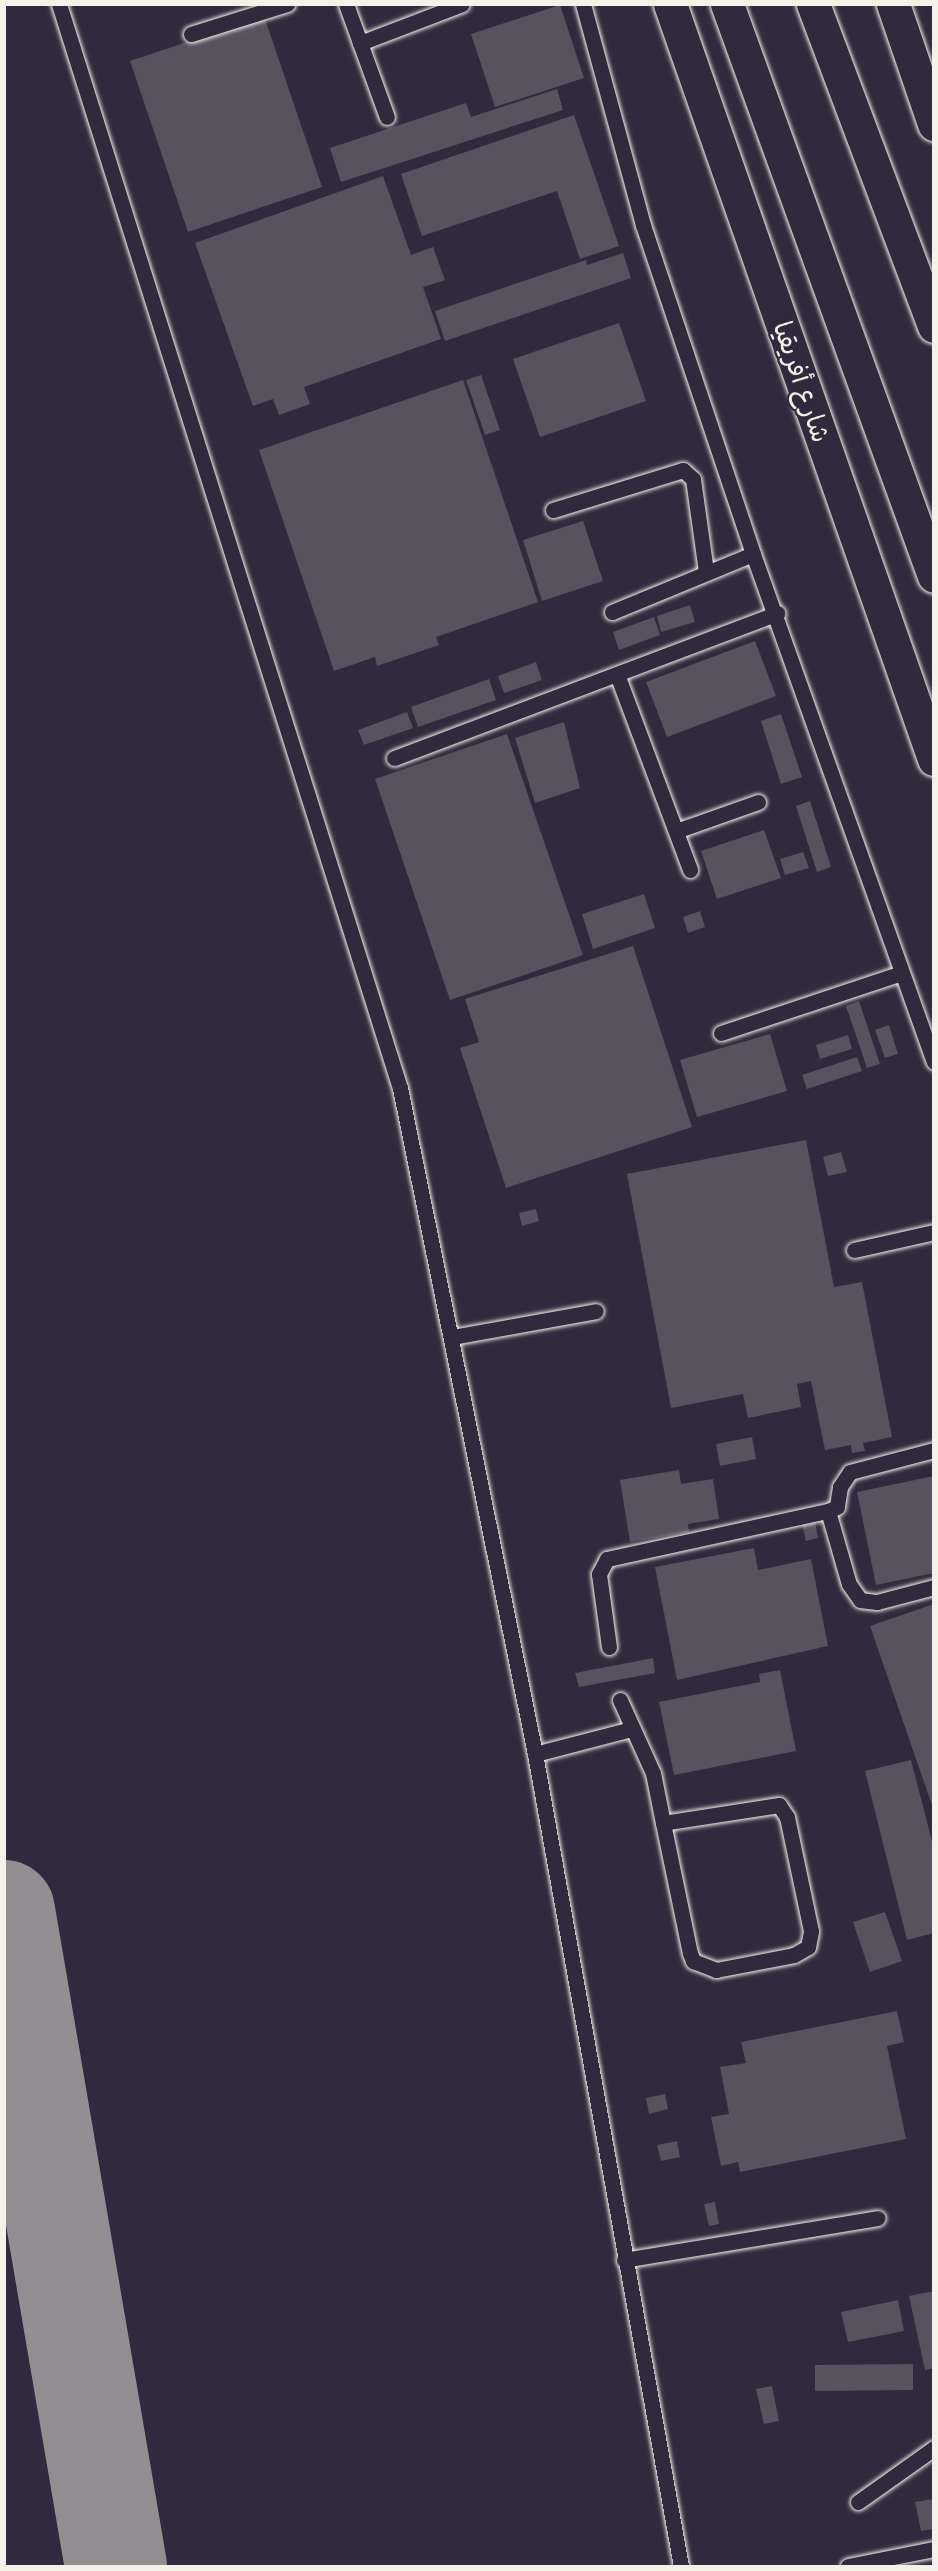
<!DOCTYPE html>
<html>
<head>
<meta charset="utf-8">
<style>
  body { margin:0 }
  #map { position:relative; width:938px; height:2571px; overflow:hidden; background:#2f2a3d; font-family:Caveat,"Playpen Sans Arabic",sans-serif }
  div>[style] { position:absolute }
  .taxiway>* { height:102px; margin:-51px; padding:0 51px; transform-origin:51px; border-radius:51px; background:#928e92 }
  .building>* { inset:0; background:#56525f }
  .roads { filter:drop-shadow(0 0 2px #f4f1e8) drop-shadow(0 0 2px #f4f1e8) }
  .service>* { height:15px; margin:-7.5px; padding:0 7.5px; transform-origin:7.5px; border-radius:7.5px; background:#2f2a3d }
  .tertiary>* { height:33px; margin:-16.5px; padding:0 16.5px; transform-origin:16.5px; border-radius:16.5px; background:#2f2a3d }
  .trunk>* { height:33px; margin:-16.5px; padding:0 16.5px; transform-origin:16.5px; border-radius:16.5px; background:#2f2a3d }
  span { translate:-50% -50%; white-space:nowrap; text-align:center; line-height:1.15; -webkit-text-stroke:4.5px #2f2a3d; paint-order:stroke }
  .street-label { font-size:26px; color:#f4f1e8 }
  .frame { position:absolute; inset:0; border:6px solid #f4f1e8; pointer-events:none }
</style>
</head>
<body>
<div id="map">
  <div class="taxiway">
    <i style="left:4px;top:1911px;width:665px;rotate:80.3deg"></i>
  </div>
  <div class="building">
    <i style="clip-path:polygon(560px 5px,584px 78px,495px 107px,471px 34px)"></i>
    <i style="clip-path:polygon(264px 16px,322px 187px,188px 232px,130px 61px)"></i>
    <i style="clip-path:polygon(557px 89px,563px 110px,341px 182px,330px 148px,466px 103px,471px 117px)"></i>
    <i style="clip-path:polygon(574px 115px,619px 246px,580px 259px,557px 191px,422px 236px,401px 174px)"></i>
    <i style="clip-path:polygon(383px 176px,411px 255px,433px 247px,445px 280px,423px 287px,441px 339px,304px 387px,310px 404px,279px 415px,273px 399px,253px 406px,195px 243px)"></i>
    <i style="clip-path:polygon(623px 253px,631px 278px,445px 341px,435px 311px,586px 260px,587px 265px)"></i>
    <i style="clip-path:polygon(619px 323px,646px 401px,540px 437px,513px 359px)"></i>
    <i style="clip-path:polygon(481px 375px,500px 430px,485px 435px,466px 380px)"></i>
    <i style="clip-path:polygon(463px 380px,538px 602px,436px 637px,439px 645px,377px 666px,375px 657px,334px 671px,259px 450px)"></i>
    <i style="clip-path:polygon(583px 521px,603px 581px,542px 601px,523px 540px)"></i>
    <i style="clip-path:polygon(690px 605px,695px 622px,661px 632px,657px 616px)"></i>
    <i style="clip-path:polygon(654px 617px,660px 635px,619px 650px,613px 632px)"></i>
    <i style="clip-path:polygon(755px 641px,776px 696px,667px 737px,646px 682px)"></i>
    <i style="clip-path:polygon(536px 662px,542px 680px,504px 693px,498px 676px)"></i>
    <i style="clip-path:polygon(489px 679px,496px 700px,418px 727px,411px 707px)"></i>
    <i style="clip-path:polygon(407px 712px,413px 728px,364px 745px,358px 730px)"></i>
    <i style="clip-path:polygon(781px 714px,802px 777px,781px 784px,761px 721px)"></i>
    <i style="clip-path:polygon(564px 722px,580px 788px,535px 803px,515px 738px)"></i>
    <i style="clip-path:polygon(507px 734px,583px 955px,450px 1000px,375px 779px)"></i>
    <i style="clip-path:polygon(810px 801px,831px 867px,817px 872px,796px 806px)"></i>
    <i style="clip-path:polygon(764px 830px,781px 878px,717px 899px,701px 851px)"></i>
    <i style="clip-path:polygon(803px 852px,809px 868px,785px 875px,780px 859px)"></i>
    <i style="clip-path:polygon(644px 894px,655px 928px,593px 949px,582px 914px)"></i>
    <i style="clip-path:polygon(700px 911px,705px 927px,688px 933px,683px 917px)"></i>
    <i style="clip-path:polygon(633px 946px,692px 1127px,506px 1188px,460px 1048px,479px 1042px,465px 999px)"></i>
    <i style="clip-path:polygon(859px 1001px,880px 1064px,867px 1068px,846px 1006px)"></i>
    <i style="clip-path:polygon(889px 1025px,898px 1054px,885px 1058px,875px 1030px)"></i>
    <i style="clip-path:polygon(770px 1034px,787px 1091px,697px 1117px,680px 1060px)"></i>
    <i style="clip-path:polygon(848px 1035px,852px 1049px,820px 1059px,816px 1045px)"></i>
    <i style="clip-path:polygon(857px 1057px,862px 1071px,807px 1089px,802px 1075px)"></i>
    <i style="clip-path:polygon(806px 1140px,834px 1287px,862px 1282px,892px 1437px,863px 1443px,865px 1451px,852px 1453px,851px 1445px,825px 1450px,811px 1381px,797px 1384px,801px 1407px,748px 1418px,743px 1394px,671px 1408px,627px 1174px)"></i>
    <i style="clip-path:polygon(841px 1152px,847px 1172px,828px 1176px,823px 1157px)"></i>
    <i style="clip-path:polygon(536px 1209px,539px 1221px,522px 1226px,519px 1213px)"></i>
    <i style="clip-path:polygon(752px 1437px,756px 1459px,720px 1466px,716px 1444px)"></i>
    <i style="clip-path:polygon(679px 1470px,681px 1484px,713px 1479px,719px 1519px,688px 1524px,689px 1532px,630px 1542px,620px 1480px)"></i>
    <i style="clip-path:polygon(934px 1476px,934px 1573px,876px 1585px,857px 1492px)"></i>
    <i style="clip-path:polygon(815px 1521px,818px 1538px,806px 1541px,802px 1524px)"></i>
    <i style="clip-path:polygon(754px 1548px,758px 1570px,811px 1559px,828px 1646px,677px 1680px,655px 1567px)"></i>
    <i style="clip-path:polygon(934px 1604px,934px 1808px,933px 1808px,870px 1626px)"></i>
    <i style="clip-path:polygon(653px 1658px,655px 1673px,579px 1687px,575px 1673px)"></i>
    <i style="clip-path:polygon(780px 1670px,796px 1751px,674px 1775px,659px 1702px,760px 1682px,759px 1674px)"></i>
    <i style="clip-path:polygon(911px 1760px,934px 1849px,934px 1933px,907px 1940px,865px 1771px)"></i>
    <i style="clip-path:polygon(885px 1912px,902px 1961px,870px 1972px,853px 1922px)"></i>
    <i style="clip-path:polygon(897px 2011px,904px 2042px,887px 2046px,906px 2139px,740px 2172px,738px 2162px,721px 2166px,711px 2117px,729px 2114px,720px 2067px,746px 2063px,741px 2042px)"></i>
    <i style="clip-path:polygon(665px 2094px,668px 2109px,649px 2114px,646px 2098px)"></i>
    <i style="clip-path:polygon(677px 2141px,680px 2157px,661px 2161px,657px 2145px)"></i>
    <i style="clip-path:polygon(715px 2202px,719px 2224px,709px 2226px,704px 2204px)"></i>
    <i style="clip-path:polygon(934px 2291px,934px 2368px,925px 2370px,909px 2296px)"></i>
    <i style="clip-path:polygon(898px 2300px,904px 2331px,848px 2342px,841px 2312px)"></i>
    <i style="clip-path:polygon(913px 2364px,913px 2390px,815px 2391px,815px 2365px)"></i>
    <i style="clip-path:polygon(772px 2386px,779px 2421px,764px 2424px,756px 2389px)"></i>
    <i style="clip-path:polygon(934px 2499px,934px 2529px,921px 2531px,915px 2502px)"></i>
  </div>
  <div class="roads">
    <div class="service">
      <i style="left:59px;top:4px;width:1136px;rotate:72.54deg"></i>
      <i style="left:400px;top:1088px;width:680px;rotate:78.54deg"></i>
      <i style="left:535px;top:1754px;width:825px;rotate:79.81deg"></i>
      <i style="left:346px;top:4px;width:120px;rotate:70.1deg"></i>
      <i style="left:583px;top:4px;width:229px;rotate:74.8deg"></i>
      <i style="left:643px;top:225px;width:347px;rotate:71.5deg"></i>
      <i style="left:753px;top:554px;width:539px;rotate:70.39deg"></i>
      <i style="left:191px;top:34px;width:101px;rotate:-17.4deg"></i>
      <i style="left:360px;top:43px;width:109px;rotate:-20.9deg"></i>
      <i style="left:553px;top:510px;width:136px;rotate:-17.1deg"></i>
      <i style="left:683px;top:470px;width:13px;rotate:42deg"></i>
      <i style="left:693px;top:479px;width:93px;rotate:82deg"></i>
      <i style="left:612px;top:612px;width:152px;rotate:-22.4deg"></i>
      <i style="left:618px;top:677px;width:206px;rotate:69.5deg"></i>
      <i style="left:394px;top:758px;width:410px;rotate:-20.7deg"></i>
      <i style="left:676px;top:831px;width:87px;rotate:-19.5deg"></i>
      <i style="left:721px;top:1033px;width:190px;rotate:-18.4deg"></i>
      <i style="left:854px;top:1250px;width:82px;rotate:-12.7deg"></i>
      <i style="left:452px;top:1337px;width:146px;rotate:-10.2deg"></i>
      <i style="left:934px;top:1450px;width:87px;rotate:165.3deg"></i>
      <i style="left:850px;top:1472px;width:18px;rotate:124deg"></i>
      <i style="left:840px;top:1487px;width:20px;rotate:99deg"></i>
      <i style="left:837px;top:1507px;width:10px;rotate:156deg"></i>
      <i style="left:828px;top:1511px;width:76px;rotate:74deg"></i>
      <i style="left:849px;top:1584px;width:19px;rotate:55deg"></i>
      <i style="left:860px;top:1600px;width:17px;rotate:7deg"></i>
      <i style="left:877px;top:1602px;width:59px;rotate:-14.7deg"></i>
      <i style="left:609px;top:1647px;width:74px;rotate:-97.8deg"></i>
      <i style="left:599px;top:1574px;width:17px;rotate:-62deg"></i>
      <i style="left:607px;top:1559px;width:226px;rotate:-12.3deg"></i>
      <i style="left:620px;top:1700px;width:80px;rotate:65.7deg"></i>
      <i style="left:653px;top:1773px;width:51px;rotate:78.7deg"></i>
      <i style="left:663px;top:1823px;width:133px;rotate:78.3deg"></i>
      <i style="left:690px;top:1953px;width:9px;rotate:69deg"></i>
      <i style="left:693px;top:1961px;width:25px;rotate:21deg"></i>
      <i style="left:716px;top:1970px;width:79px;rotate:-10.9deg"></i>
      <i style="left:794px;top:1955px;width:16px;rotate:-30deg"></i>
      <i style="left:808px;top:1947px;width:16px;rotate:-79deg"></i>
      <i style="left:811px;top:1931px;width:116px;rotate:-101.9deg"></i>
      <i style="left:787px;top:1817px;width:14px;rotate:-124deg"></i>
      <i style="left:779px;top:1805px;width:117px;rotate:171.2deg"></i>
      <i style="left:535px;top:1754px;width:100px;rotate:-14.5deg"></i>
      <i style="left:624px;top:2260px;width:257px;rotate:-9.4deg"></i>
      <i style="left:858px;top:2502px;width:93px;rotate:-35.4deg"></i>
      <i style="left:848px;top:2566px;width:88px;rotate:-11.2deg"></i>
    </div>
    <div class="tertiary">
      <i style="left:670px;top:4px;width:800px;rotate:70.73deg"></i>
      <i style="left:893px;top:4px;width:127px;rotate:71.1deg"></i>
    </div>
    <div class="trunk">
      <i style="left:727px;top:4px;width:608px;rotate:70.11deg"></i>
      <i style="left:813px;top:4px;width:344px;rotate:69.4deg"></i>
    </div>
  </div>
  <div class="street-label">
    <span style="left:801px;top:382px;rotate:71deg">شارع أفريقيا</span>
  </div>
  <div class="frame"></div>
</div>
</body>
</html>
